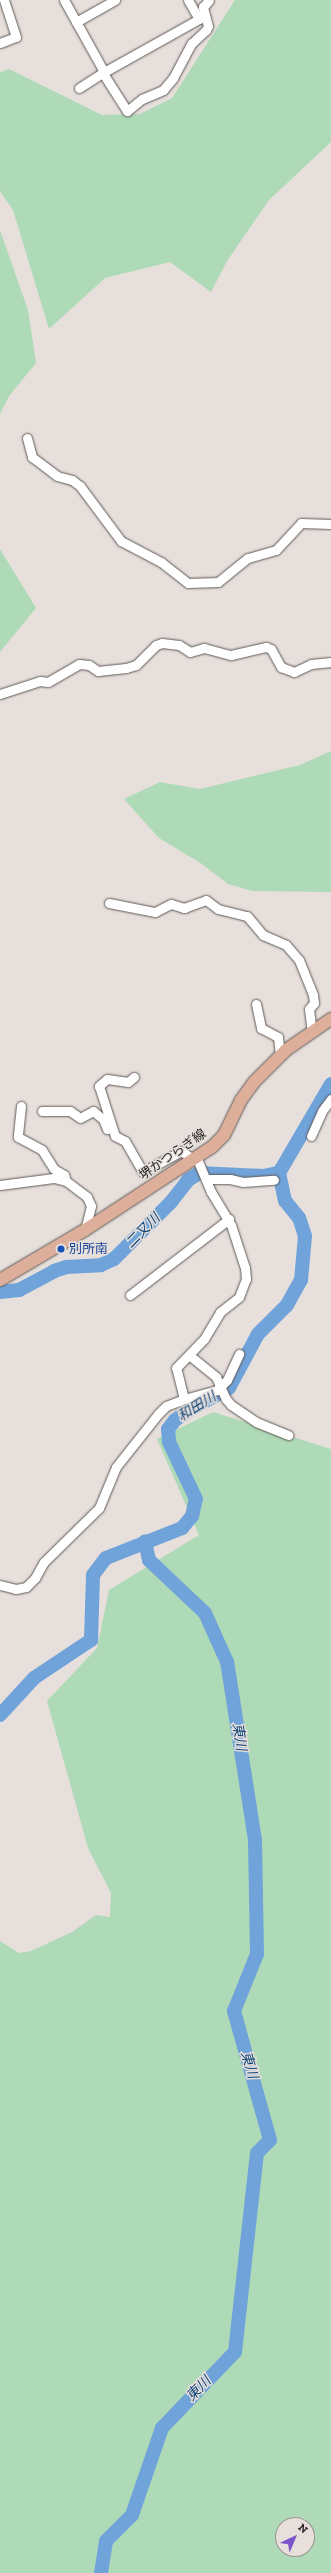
<!DOCTYPE html>
<html>
<head>
<meta charset="utf-8">
<style>
  body { margin:0 }
  #map { position:relative; width:331px; height:2573px; overflow:hidden; background:#e6dfdb; font-family:"Zilla Slab","Noto Sans JP",serif }
  div>[style] { position:absolute }
  .green>* { inset:0; background:#afdab7 }
  .river>* { height:14px; margin:-7px; padding:0 7px; transform-origin:7px; border-radius:7px; background:#70a3da }
  .roads { filter:drop-shadow(0 0 1px #5f5956) drop-shadow(0 0 1px #5f5956) }
  .minor>* { height:9px; margin:-4.5px; padding:0 4.5px; transform-origin:4.5px; border-radius:4.5px; background:#fff }
  .major>* { height:12px; margin:-6px; padding:0 6px; transform-origin:6px; border-radius:6px; background:#ddae9a }
  .dots>* { width:11px; height:11px; translate:-50% -50%; box-sizing:border-box; border:2px solid #e6dfdb; border-radius:50% }
  span { translate:-50% -50%; white-space:nowrap; text-align:center; line-height:1.15; -webkit-text-stroke:3px #e6dfdb; paint-order:stroke }
  .street-label { font-size:13px; color:#282624 }
  .transit-label { font-size:13px; color:#164399 }
  .left { translate:0 -50%; text-align:left }
  .water-label { font-size:14px; color:#0e4578; font-style:italic }
  .north { position:absolute; left:275px; top:2517px; width:40px; height:40px; box-sizing:border-box; background:#e6dfdb; border:1px solid #9a9592; border-radius:50%; rotate:44deg; font-size:11px; font-weight:700; line-height:16px; text-align:center; color:#282624 }
  .north::after { content:''; display:block; margin:auto; width:14px; height:18px; background:#7d53cc; clip-path:polygon(50% 0,100% 100%,50% 72%,0 100%) }
</style>
</head>
<body>
<div id="map">
  <div class="green">
    <i style="clip-path:polygon(235px 0,331px 0,331px 142px,269px 200px,227px 261px,211px 292px,170px 262px,105px 278px,49px 329px,13px 210px,0 191px,0 72px,9px 69px,102px 115px,140px 114px,172px 98px)"></i>
    <i style="clip-path:polygon(0 230px,28px 310px,36px 363px,9px 396px,0 414px)"></i>
    <i style="clip-path:polygon(0 549px,36px 608px,0 652px)"></i>
    <i style="clip-path:polygon(331px 751px,331px 892px,252px 891px,228px 884px,202px 864px,159px 838px,124px 799px,160px 782px,200px 789px,300px 765px)"></i>
    <i style="clip-path:polygon(evenodd,213px 1412px,331px 1449px,331px 2573px,0 2573px,0 1941px,19px 1953px,31px 1951px,72px 1932px,96px 1915px,110px 1917px,111px 1893px,88px 1848px,47px 1701px,97px 1648px,109px 1590px,199px 1535px,157px 1439px,213px 1412px,283px 2525px,307px 2525px,307px 2549px,283px 2549px,283px 2525px)"></i>
  </div>
  <div class="river">
    <i style="left:0;top:1292px;width:19px;rotate:-6deg"></i>
    <i style="left:19px;top:1290px;width:40px;rotate:-28deg"></i>
    <i style="left:54px;top:1271px;width:13px;rotate:-18deg"></i>
    <i style="left:66px;top:1267px;width:35px;rotate:-3deg"></i>
    <i style="left:101px;top:1265px;width:14px;rotate:-25deg"></i>
    <i style="left:114px;top:1259px;width:81px;rotate:-45deg"></i>
    <i style="left:171px;top:1202px;width:28px;rotate:-52deg"></i>
    <i style="left:188px;top:1180px;width:13px;rotate:-32deg"></i>
    <i style="left:199px;top:1173px;width:64px;rotate:2.7deg"></i>
    <i style="left:263px;top:1176px;width:16px;rotate:-11deg"></i>
    <i style="left:0;top:1715px;width:50px;rotate:-47.4deg"></i>
    <i style="left:34px;top:1678px;width:69px;rotate:-33.7deg"></i>
    <i style="left:91px;top:1640px;width:65px;rotate:-88.2deg"></i>
    <i style="left:93px;top:1575px;width:21px;rotate:-53deg"></i>
    <i style="left:106px;top:1558px;width:82px;rotate:-21.5deg"></i>
    <i style="left:182px;top:1528px;width:16px;rotate:-50deg"></i>
    <i style="left:192px;top:1516px;width:17px;rotate:-77deg"></i>
    <i style="left:196px;top:1499px;width:63px;rotate:-115.3deg"></i>
    <i style="left:169px;top:1442px;width:13px;rotate:-94deg"></i>
    <i style="left:168px;top:1429px;width:11px;rotate:-52deg"></i>
    <i style="left:175px;top:1420px;width:22px;rotate:-34deg"></i>
    <i style="left:193px;top:1408px;width:41px;rotate:-29.1deg"></i>
    <i style="left:229px;top:1388px;width:61px;rotate:-61.8deg"></i>
    <i style="left:258px;top:1334px;width:41px;rotate:-45deg"></i>
    <i style="left:287px;top:1305px;width:29px;rotate:-61deg"></i>
    <i style="left:301px;top:1280px;width:44px;rotate:-84.8deg"></i>
    <i style="left:305px;top:1236px;width:19px;rotate:-108deg"></i>
    <i style="left:299px;top:1218px;width:22px;rotate:-129deg"></i>
    <i style="left:285px;top:1201px;width:29px;rotate:-102deg"></i>
    <i style="left:279px;top:1173px;width:103px;rotate:-59.7deg"></i>
    <i style="left:101px;top:2573px;width:32px;rotate:-81deg"></i>
    <i style="left:106px;top:2541px;width:37px;rotate:-45deg"></i>
    <i style="left:132px;top:2515px;width:92px;rotate:-71deg"></i>
    <i style="left:162px;top:2428px;width:105px;rotate:-46.2deg"></i>
    <i style="left:235px;top:2352px;width:200px;rotate:-83.7deg"></i>
    <i style="left:257px;top:2153px;width:18px;rotate:-45deg"></i>
    <i style="left:270px;top:2140px;width:134px;rotate:-105.6deg"></i>
    <i style="left:234px;top:2011px;width:61px;rotate:-68deg"></i>
    <i style="left:257px;top:1954px;width:114px;rotate:-91deg"></i>
    <i style="left:255px;top:1840px;width:180px;rotate:-98.9deg"></i>
    <i style="left:227px;top:1662px;width:54px;rotate:-114.2deg"></i>
    <i style="left:205px;top:1613px;width:77px;rotate:-136.6deg"></i>
    <i style="left:149px;top:1560px;width:19px;rotate:-102deg"></i>
  </div>
  <div class="roads">
    <div class="minor">
      <i style="left:64px;top:0;width:82px;rotate:60.9deg"></i>
      <i style="left:104px;top:72px;width:109px;rotate:-29.2deg"></i>
      <i style="left:199px;top:19px;width:22px;rotate:-120deg"></i>
      <i style="left:76px;top:22px;width:45px;rotate:-29.4deg"></i>
      <i style="left:0;top:43px;width:17px;rotate:-21deg"></i>
      <i style="left:16px;top:37px;width:39px;rotate:-108deg"></i>
      <i style="left:79px;top:88px;width:30px;rotate:-33deg"></i>
      <i style="left:104px;top:72px;width:3px;rotate:90deg"></i>
      <i style="left:104px;top:75px;width:43px;rotate:57.4deg"></i>
      <i style="left:127px;top:111px;width:19px;rotate:-39deg"></i>
      <i style="left:142px;top:99px;width:23px;rotate:-23deg"></i>
      <i style="left:163px;top:90px;width:16px;rotate:-50deg"></i>
      <i style="left:173px;top:78px;width:40px;rotate:-62deg"></i>
      <i style="left:192px;top:43px;width:19px;rotate:-43deg"></i>
      <i style="left:206px;top:30px;width:4px;rotate:-63deg"></i>
      <i style="left:208px;top:26px;width:20px;rotate:-105deg"></i>
      <i style="left:203px;top:7px;width:9px;rotate:-49deg"></i>
      <i style="left:27px;top:438px;width:20px;rotate:75deg"></i>
      <i style="left:32px;top:457px;width:31px;rotate:37deg"></i>
      <i style="left:57px;top:476px;width:16px;rotate:15deg"></i>
      <i style="left:72px;top:480px;width:10px;rotate:37deg"></i>
      <i style="left:80px;top:486px;width:69px;rotate:53.3deg"></i>
      <i style="left:121px;top:541px;width:45px;rotate:27.7deg"></i>
      <i style="left:161px;top:562px;width:34px;rotate:38deg"></i>
      <i style="left:188px;top:583px;width:30px;rotate:-2deg"></i>
      <i style="left:218px;top:582px;width:38px;rotate:-39deg"></i>
      <i style="left:248px;top:558px;width:29px;rotate:-16deg"></i>
      <i style="left:276px;top:550px;width:37px;rotate:-47deg"></i>
      <i style="left:301px;top:523px;width:30px;rotate:2deg"></i>
      <i style="left:0;top:694px;width:42px;rotate:-18deg"></i>
      <i style="left:40px;top:681px;width:8px;rotate:7deg"></i>
      <i style="left:48px;top:682px;width:36px;rotate:-30deg"></i>
      <i style="left:79px;top:664px;width:10px;rotate:6deg"></i>
      <i style="left:89px;top:665px;width:11px;rotate:34deg"></i>
      <i style="left:98px;top:671px;width:28px;rotate:-6deg"></i>
      <i style="left:126px;top:668px;width:10px;rotate:-17deg"></i>
      <i style="left:136px;top:665px;width:28px;rotate:-45deg"></i>
      <i style="left:156px;top:645px;width:6px;rotate:-18deg"></i>
      <i style="left:162px;top:643px;width:17px;rotate:7deg"></i>
      <i style="left:179px;top:645px;width:13px;rotate:32deg"></i>
      <i style="left:190px;top:652px;width:15px;rotate:-16deg"></i>
      <i style="left:204px;top:648px;width:28px;rotate:15deg"></i>
      <i style="left:231px;top:655px;width:36px;rotate:-13deg"></i>
      <i style="left:266px;top:647px;width:5px;rotate:22deg"></i>
      <i style="left:271px;top:649px;width:21px;rotate:61deg"></i>
      <i style="left:281px;top:667px;width:14px;rotate:21deg"></i>
      <i style="left:294px;top:672px;width:19px;rotate:-25deg"></i>
      <i style="left:311px;top:664px;width:20px;rotate:-6deg"></i>
      <i style="left:109px;top:903px;width:47px;rotate:11.1deg"></i>
      <i style="left:155px;top:912px;width:18px;rotate:-27deg"></i>
      <i style="left:171px;top:904px;width:14px;rotate:17deg"></i>
      <i style="left:184px;top:908px;width:23px;rotate:-20deg"></i>
      <i style="left:206px;top:900px;width:15px;rotate:37deg"></i>
      <i style="left:218px;top:909px;width:30px;rotate:14deg"></i>
      <i style="left:247px;top:916px;width:25px;rotate:50deg"></i>
      <i style="left:263px;top:935px;width:25px;rotate:23deg"></i>
      <i style="left:286px;top:945px;width:20px;rotate:49deg"></i>
      <i style="left:299px;top:960px;width:38px;rotate:68deg"></i>
      <i style="left:313px;top:995px;width:8px;rotate:83deg"></i>
      <i style="left:314px;top:1003px;width:8px;rotate:130deg"></i>
      <i style="left:309px;top:1009px;width:23px;rotate:83deg"></i>
      <i style="left:256px;top:1004px;width:25px;rotate:78deg"></i>
      <i style="left:261px;top:1028px;width:19px;rotate:28deg"></i>
      <i style="left:278px;top:1037px;width:19px;rotate:84deg"></i>
      <i style="left:134px;top:1077px;width:8px;rotate:140deg"></i>
      <i style="left:128px;top:1082px;width:21px;rotate:-172deg"></i>
      <i style="left:107px;top:1079px;width:11px;rotate:139deg"></i>
      <i style="left:99px;top:1086px;width:52px;rotate:72.3deg"></i>
      <i style="left:115px;top:1136px;width:11px;rotate:27deg"></i>
      <i style="left:125px;top:1141px;width:36px;rotate:60deg"></i>
      <i style="left:143px;top:1172px;width:43px;rotate:-28.9deg"></i>
      <i style="left:181px;top:1151px;width:17px;rotate:33deg"></i>
      <i style="left:21px;top:1106px;width:31px;rotate:96deg"></i>
      <i style="left:18px;top:1137px;width:27px;rotate:28deg"></i>
      <i style="left:42px;top:1150px;width:22px;rotate:58deg"></i>
      <i style="left:54px;top:1169px;width:12px;rotate:31deg"></i>
      <i style="left:64px;top:1175px;width:6px;rotate:72deg"></i>
      <i style="left:42px;top:1111px;width:28px"></i>
      <i style="left:70px;top:1111px;width:12px;rotate:35deg"></i>
      <i style="left:80px;top:1118px;width:15px;rotate:-28deg"></i>
      <i style="left:93px;top:1111px;width:13px;rotate:39deg"></i>
      <i style="left:103px;top:1119px;width:11px;rotate:68deg"></i>
      <i style="left:311px;top:1136px;width:27px;rotate:-66deg"></i>
      <i style="left:322px;top:1111px;width:15px;rotate:-53deg"></i>
      <i style="left:207px;top:1179px;width:23px"></i>
      <i style="left:230px;top:1179px;width:13px;rotate:13deg"></i>
      <i style="left:243px;top:1182px;width:31px;rotate:-4deg"></i>
      <i style="left:0;top:1185px;width:54px;rotate:-7.4deg"></i>
      <i style="left:54px;top:1178px;width:12px;rotate:14deg"></i>
      <i style="left:66px;top:1181px;width:26px;rotate:37deg"></i>
      <i style="left:87px;top:1197px;width:10px;rotate:66deg"></i>
      <i style="left:91px;top:1206px;width:25px;rotate:104deg"></i>
      <i style="left:130px;top:1295px;width:125px;rotate:-37.5deg"></i>
      <i style="left:189px;top:1355px;width:35px;rotate:39deg"></i>
      <i style="left:216px;top:1377px;width:24px;rotate:66deg"></i>
      <i style="left:226px;top:1399px;width:8px;rotate:50deg"></i>
      <i style="left:231px;top:1405px;width:30px;rotate:34deg"></i>
      <i style="left:256px;top:1422px;width:35px;rotate:22deg"></i>
      <i style="left:184px;top:1399px;width:32px;rotate:-104deg"></i>
      <i style="left:176px;top:1368px;width:40px;rotate:-46deg"></i>
      <i style="left:204px;top:1339px;width:31px;rotate:-59deg"></i>
      <i style="left:220px;top:1312px;width:24px;rotate:-38deg"></i>
      <i style="left:239px;top:1297px;width:19px;rotate:-69deg"></i>
      <i style="left:246px;top:1279px;width:11px;rotate:-95deg"></i>
      <i style="left:245px;top:1268px;width:45px;rotate:-108deg"></i>
      <i style="left:231px;top:1225px;width:39px;rotate:-121deg"></i>
      <i style="left:211px;top:1192px;width:36px;rotate:-113deg"></i>
      <i style="left:0;top:1585px;width:16px;rotate:14deg"></i>
      <i style="left:16px;top:1589px;width:10px;rotate:-11deg"></i>
      <i style="left:26px;top:1587px;width:13px;rotate:-45deg"></i>
      <i style="left:35px;top:1578px;width:18px;rotate:-61deg"></i>
      <i style="left:44px;top:1562px;width:77px;rotate:-44.5deg"></i>
      <i style="left:99px;top:1508px;width:44px;rotate:-67.5deg"></i>
      <i style="left:116px;top:1467px;width:68px;rotate:-51.6deg"></i>
      <i style="left:158px;top:1414px;width:11px;rotate:-45deg"></i>
      <i style="left:166px;top:1406px;width:19px;rotate:-21deg"></i>
      <i style="left:184px;top:1399px;width:34px;rotate:-15deg"></i>
      <i style="left:217px;top:1390px;width:14px;rotate:-45deg"></i>
      <i style="left:227px;top:1380px;width:29px;rotate:-65deg"></i>
    </div>
    <div class="major">
      <i style="left:0;top:1280px;width:99px;rotate:-30.5deg"></i>
      <i style="left:85px;top:1230px;width:152px;rotate:-33.2deg"></i>
      <i style="left:212px;top:1147px;width:17px;rotate:-45deg"></i>
      <i style="left:224px;top:1135px;width:39px;rotate:-64deg"></i>
      <i style="left:241px;top:1100px;width:22px;rotate:-54deg"></i>
      <i style="left:254px;top:1082px;width:45px;rotate:-45deg"></i>
      <i style="left:286px;top:1050px;width:55px;rotate:-34.6deg"></i>
    </div>
  </div>
  <div class="dots">
    <i style="left:61px;top:1249px;background:#1a4fb4"></i>
  </div>
  <div class="street-label">
    <span style="left:173px;top:1155px;rotate:-35deg">堺かつらぎ線</span>
  </div>
  <div class="transit-label">
    <span class="left" style="left:69px;top:1249px">別所南</span>
  </div>
  <div class="water-label">
    <span style="left:143px;top:1231px;rotate:-45deg">二又川</span>
    <span style="left:197px;top:1407px;rotate:-32deg">和田川</span>
    <span style="left:239px;top:1737px;rotate:81deg">東川</span>
    <span style="left:249px;top:2065px;rotate:74deg">東川</span>
    <span style="left:199px;top:2389px;rotate:-46deg">東川</span>
  </div>
  <div class="north">N</div>
</div>
</body>
</html>
